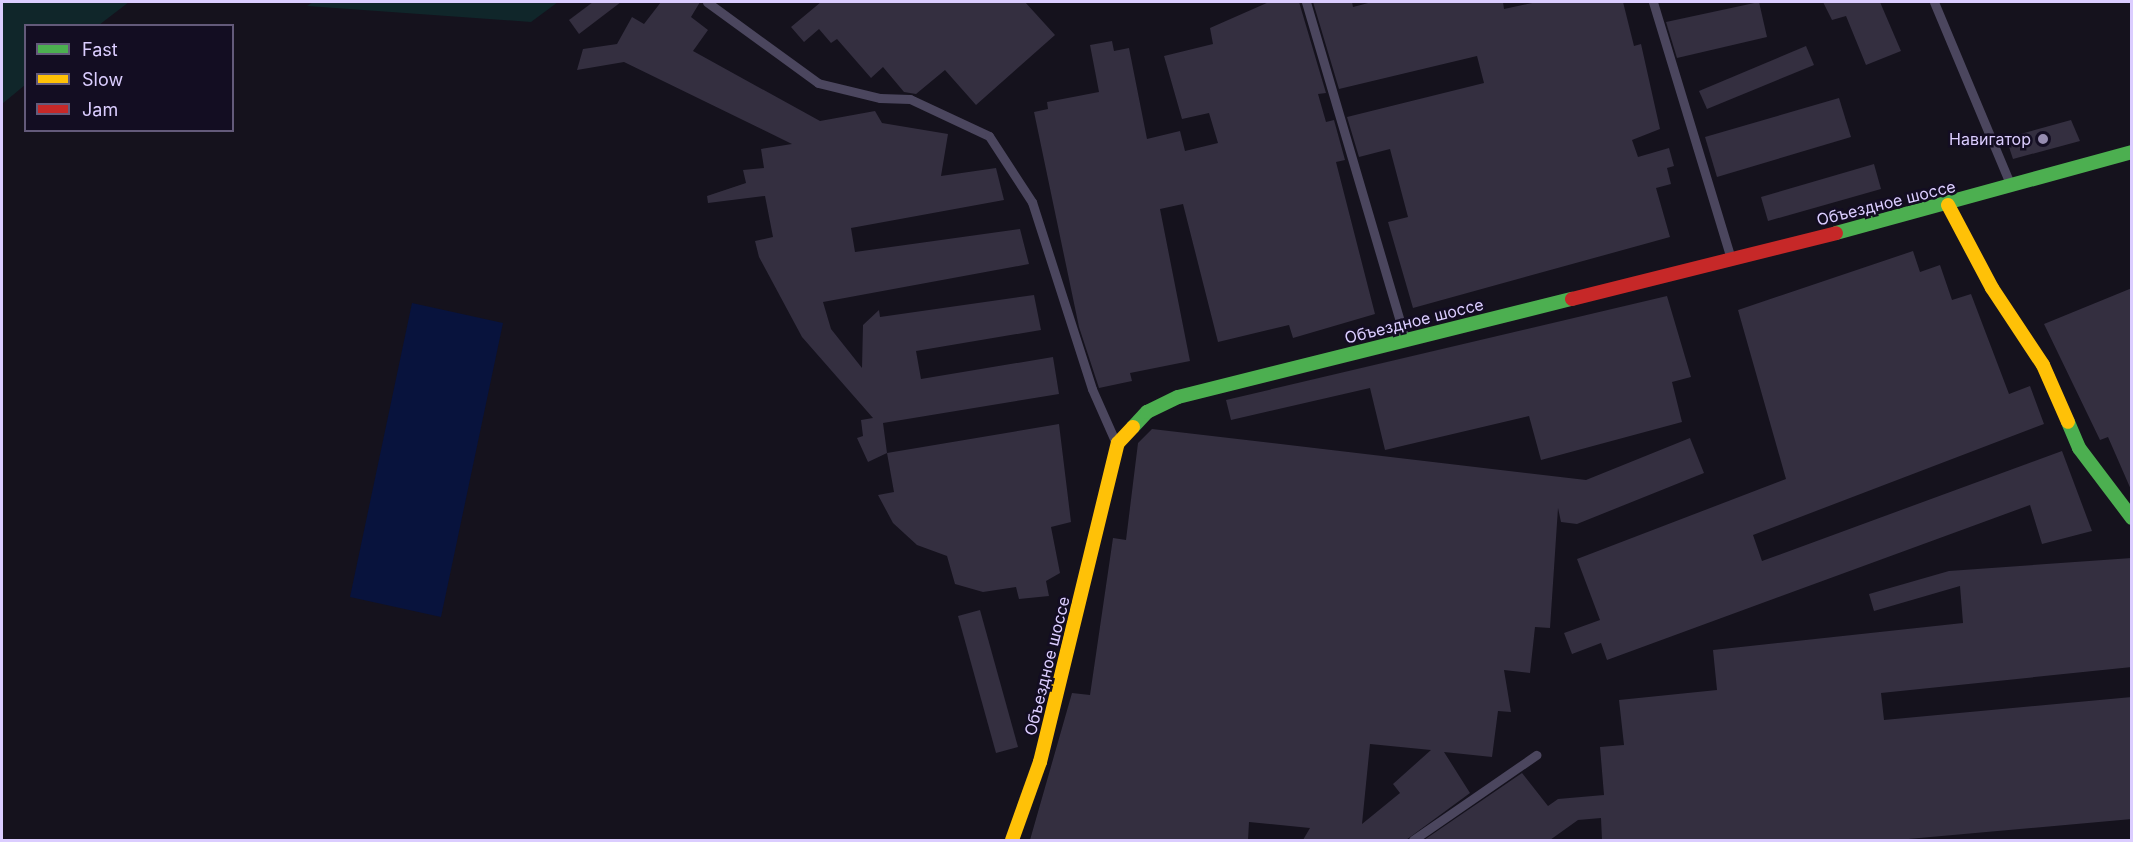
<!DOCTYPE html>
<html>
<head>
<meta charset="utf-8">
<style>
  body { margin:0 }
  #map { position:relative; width:2133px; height:842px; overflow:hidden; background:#15121d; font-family:Inter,sans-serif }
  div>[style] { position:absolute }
  .green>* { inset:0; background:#10262a }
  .water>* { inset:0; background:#08133d }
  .building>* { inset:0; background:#342f40 }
  .lane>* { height:9px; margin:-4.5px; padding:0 4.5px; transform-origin:4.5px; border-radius:4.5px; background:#4b465e }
  .fast>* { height:14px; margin:-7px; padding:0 7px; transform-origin:7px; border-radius:7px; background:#4caf50 }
  .slow>* { height:14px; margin:-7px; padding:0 7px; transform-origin:7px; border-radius:7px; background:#ffc107 }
  .jam>* { height:14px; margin:-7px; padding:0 7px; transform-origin:7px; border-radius:7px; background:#c62828 }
  .dots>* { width:16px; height:16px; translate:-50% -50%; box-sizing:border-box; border:3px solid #130d22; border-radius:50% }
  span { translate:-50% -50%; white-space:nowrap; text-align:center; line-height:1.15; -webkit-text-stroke:5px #130d22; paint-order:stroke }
  .poi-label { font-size:16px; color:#dbcdff }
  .right { translate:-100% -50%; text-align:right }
  .street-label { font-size:16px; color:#dbcdff }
  .frame { position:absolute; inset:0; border:3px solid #dbcdff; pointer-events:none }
  .legend { position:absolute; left:24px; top:24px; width:210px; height:108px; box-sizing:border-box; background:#130d22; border:2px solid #635a7a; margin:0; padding:8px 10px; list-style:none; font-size:18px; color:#dbcdff }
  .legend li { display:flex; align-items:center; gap:12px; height:30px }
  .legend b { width:30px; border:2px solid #635a7a }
</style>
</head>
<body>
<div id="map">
  <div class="green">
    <i style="clip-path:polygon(2px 2px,129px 2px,99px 25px,26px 26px,25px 85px,2px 104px)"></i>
    <i style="clip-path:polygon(313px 2px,558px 2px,531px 22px,307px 6px)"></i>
  </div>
  <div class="water">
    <i style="clip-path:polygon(412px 303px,503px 323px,441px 617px,350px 597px)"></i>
  </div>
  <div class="building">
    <i style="clip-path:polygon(593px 2px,621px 2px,579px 34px,569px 20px)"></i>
    <i style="clip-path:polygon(661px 2px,700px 2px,691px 17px,708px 30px,693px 51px,820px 121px,875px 111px,882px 123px,948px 134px,941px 176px,996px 168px,1004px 200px,851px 228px,855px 252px,1020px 229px,1029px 264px,823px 302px,831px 329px,862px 368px,863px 325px,879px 310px,880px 317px,1034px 295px,1041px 330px,916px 351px,921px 379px,1053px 357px,1059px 394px,883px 423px,887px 453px,868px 462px,857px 438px,863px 436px,861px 420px,873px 418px,802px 337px,759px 257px,755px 241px,773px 237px,765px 196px,708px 203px,707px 196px,746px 183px,743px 170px,764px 168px,761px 149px,792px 144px,624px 62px,577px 70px,583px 49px,617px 44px,632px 17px,644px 24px)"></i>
    <i style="clip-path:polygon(821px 2px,1025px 2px,1055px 35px,976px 105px,945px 70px,916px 94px,904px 92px,883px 67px,871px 78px,837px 39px,831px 43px,819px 29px,804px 42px,791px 27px)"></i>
    <i style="clip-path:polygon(1269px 2px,1299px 2px,1326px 93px,1318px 94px,1326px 122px,1334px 120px,1345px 160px,1336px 162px,1375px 314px,1293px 338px,1289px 325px,1218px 342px,1183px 204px,1160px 209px,1190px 361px,1130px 373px,1132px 381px,1099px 388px,1079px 327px,1034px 112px,1048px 109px,1047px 102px,1099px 92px,1090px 45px,1112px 41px,1114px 51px,1129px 48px,1147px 139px,1180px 131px,1185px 151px,1218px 143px,1209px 113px,1182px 119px,1164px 56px,1213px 44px,1210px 28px)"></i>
    <i style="clip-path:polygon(1313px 2px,1352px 2px,1353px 7px,1372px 2px,1503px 2px,1504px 9px,1537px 2px,1623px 2px,1634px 46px,1641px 44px,1660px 129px,1632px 140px,1638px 157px,1669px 148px,1674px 166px,1667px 168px,1671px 184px,1656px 188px,1670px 237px,1413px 308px,1388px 222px,1408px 217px,1390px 149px,1359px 157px,1347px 117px,1484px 83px,1477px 56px,1339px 89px)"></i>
    <i style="clip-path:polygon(1759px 2px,1767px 37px,1677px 58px,1666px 22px)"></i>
    <i style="clip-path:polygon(1823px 2px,1880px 2px,1901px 51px,1866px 65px,1846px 16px,1832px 20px)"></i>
    <i style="clip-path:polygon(1806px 46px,1814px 65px,1707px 109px,1699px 91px)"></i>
    <i style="clip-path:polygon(1839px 98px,1851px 137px,1717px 177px,1705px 137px)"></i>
    <i style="clip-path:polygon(2071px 120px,2080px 141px,2013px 159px,2006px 138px)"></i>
    <i style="clip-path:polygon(1874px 164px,1881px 189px,1768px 221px,1761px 197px)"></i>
    <i style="clip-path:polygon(1913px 251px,1920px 272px,1940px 265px,1952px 300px,1971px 294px,2009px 394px,2030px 386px,2044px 424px,1753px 535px,1762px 561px,2062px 451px,2092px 531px,2042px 544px,2030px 505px,1607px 660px,1601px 643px,1572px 654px,1564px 633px,1600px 620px,1577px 559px,1786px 479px,1738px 310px)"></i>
    <i style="clip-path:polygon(2132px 288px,2132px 492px,2108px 437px,2100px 440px,2044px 324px)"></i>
    <i style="clip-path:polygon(1667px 296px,1691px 377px,1672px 382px,1682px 422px,1541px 460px,1529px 416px,1385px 450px,1370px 388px,1231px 420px,1226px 400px)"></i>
    <i style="clip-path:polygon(1059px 424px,1071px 522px,1051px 527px,1060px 573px,1046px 581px,1049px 596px,1019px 599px,1016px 587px,983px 592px,955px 584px,947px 556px,917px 545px,893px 523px,878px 495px,894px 492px,887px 453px)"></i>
    <i style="clip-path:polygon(evenodd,1152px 429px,1586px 480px,1690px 438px,1704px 473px,1577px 524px,1561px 522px,1558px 508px,1550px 628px,1535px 627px,1530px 673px,1504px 670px,1511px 712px,1498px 711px,1492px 757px,1444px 752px,1470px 793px,1406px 840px,1303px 840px,1310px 828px,1249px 822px,1248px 840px,1030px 840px,1072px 693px,1090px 695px,1113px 538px,1126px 540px,1138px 443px,1152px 429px,1370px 744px,1431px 750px,1393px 784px,1400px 793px,1362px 824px,1370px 744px)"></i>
    <i style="clip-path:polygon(2132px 558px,2132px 667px,1881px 693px,1884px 720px,2132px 697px,2132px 819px,1897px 840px,1602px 840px,1601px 818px,1578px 820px,1550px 840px,1424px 840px,1522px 773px,1548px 806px,1558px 799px,1604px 795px,1600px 747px,1624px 745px,1619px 700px,1717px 690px,1713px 650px,1963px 623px,1960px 586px,1874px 611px,1869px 594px,1949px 571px)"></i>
    <i style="clip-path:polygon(980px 610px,1018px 747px,996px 753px,958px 616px)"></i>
  </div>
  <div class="lane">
    <i style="left:707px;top:2px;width:137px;rotate:36.1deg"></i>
    <i style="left:818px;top:83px;width:64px;rotate:13.6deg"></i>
    <i style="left:880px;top:98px;width:30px;rotate:2deg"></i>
    <i style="left:910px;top:99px;width:87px;rotate:25.1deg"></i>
    <i style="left:989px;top:136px;width:79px;rotate:56.9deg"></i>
    <i style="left:1032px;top:202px;width:196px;rotate:72.2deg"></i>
    <i style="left:1092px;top:389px;width:57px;rotate:66.1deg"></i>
    <i style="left:1306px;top:2px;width:350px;rotate:73.6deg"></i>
    <i style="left:1653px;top:2px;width:265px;rotate:73.1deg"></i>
    <i style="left:1934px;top:2px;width:199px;rotate:67.3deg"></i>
    <i style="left:1413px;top:840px;width:150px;rotate:-34.6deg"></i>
  </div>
  <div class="fast">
    <i style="left:1836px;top:233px;width:307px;rotate:-15.3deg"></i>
    <i style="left:2068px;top:422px;width:28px;rotate:67deg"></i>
    <i style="left:2079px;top:448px;width:88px;rotate:52.9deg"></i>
    <i style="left:1133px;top:427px;width:21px;rotate:-47deg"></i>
    <i style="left:1147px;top:412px;width:34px;rotate:-26deg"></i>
    <i style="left:1178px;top:397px;width:406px;rotate:-14deg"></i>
  </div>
  <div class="slow">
    <i style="left:1948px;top:205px;width:94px;rotate:62.1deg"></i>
    <i style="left:1992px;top:288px;width:92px;rotate:56.5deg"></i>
    <i style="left:2043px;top:365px;width:62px;rotate:66.3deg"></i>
    <i style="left:1012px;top:840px;width:83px;rotate:-70.3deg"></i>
    <i style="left:1040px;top:762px;width:328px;rotate:-76.3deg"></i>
    <i style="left:1118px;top:443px;width:22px;rotate:-47deg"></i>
  </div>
  <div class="jam">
    <i style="left:1572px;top:299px;width:272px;rotate:-14deg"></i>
  </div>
  <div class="dots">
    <i style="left:2043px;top:139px;background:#968cb0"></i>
  </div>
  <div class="poi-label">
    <span class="right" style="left:2031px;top:139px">Навигатор</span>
  </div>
  <div class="street-label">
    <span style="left:1886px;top:203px;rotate:-14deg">Объездное шоссе</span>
    <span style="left:1414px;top:321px;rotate:-14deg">Объездное шоссе</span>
    <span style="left:1047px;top:666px;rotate:-76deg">Объездное шоссе</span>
  </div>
  <div class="frame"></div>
  <ul class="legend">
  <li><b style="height:8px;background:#4caf50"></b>Fast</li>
  <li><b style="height:8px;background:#ffc107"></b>Slow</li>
  <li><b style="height:8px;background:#c62828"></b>Jam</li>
  </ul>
</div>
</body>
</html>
